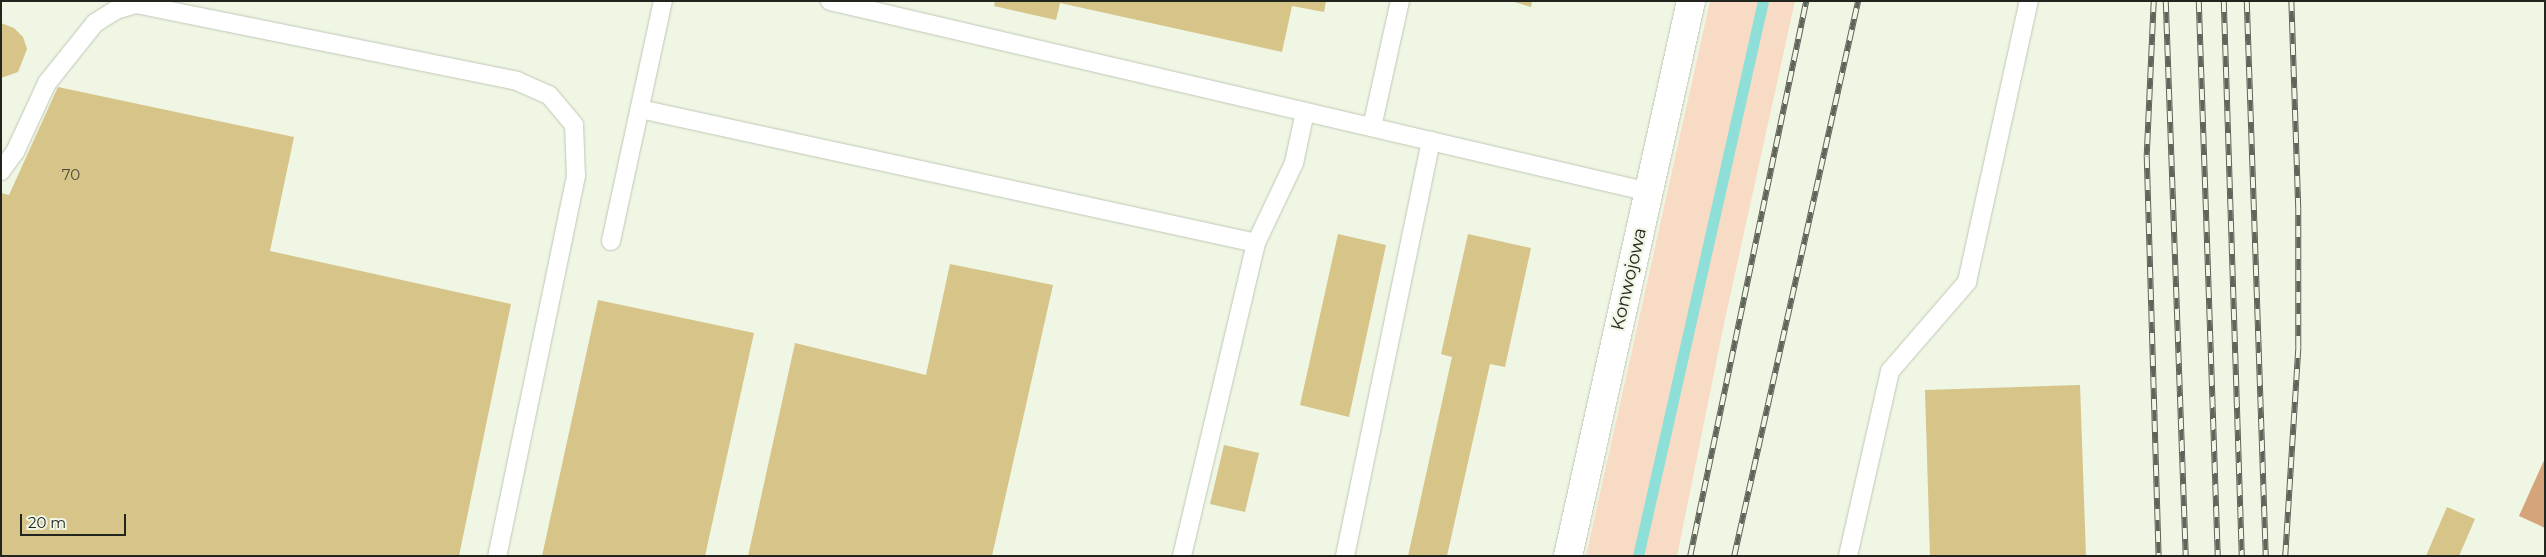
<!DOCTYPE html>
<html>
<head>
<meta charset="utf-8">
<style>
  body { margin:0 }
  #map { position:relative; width:2546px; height:557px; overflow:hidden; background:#eff6e4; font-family:Montserrat,sans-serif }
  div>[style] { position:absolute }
  .green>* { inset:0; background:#f8dbc4 }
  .forest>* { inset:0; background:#d5a47b }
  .stream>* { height:11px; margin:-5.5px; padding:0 5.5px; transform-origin:5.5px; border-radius:5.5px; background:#8edfd8 }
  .building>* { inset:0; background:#d6c489 }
  .roads { filter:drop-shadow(0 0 1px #c0c7b6) drop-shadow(0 0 1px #c0c7b6) }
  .lane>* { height:18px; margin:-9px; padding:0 9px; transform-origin:9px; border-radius:9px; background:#fff }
  .street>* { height:28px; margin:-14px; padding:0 14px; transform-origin:14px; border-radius:14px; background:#fff }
  .rail>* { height:5.5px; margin-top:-2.75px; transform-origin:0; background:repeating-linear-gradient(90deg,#eff6e4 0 11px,#61645a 0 22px); box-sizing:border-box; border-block:1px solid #61645a }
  span { translate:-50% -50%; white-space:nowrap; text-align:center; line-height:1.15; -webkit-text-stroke:4.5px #eff6e4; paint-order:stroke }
  .number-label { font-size:15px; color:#4f4c39 }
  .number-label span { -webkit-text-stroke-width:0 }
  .street-label { font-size:18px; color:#22241e }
  .frame { position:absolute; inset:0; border:2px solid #22241e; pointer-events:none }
  .scale { position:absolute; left:20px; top:514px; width:106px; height:22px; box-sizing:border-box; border:2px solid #22241e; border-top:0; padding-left:6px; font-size:15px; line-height:18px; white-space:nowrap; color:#22241e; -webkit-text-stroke:4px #eff6e4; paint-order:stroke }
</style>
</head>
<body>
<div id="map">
  <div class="green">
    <i style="clip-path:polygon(1710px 1px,1795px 1px,1725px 319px,1677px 556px,1586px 556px)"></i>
  </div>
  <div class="forest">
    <i style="clip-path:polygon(2545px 458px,2545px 528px,2519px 516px)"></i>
  </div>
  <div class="stream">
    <i style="left:1638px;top:556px;width:569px;rotate:-77.31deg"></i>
  </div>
  <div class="building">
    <i style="clip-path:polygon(995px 1px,1326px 1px,1324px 12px,1292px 6px,1282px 52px,1060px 3px,1056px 20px,994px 6px)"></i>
    <i style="clip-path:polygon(1511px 1px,1532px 1px,1531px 7px)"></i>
    <i style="clip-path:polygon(1px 23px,14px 28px,23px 37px,27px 49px,18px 72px,1px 78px)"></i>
    <i style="clip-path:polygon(58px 87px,294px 137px,270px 251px,511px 304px,459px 556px,1px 556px,1px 193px,9px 195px)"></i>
    <i style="clip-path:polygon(1338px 234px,1386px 245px,1349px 417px,1300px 405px)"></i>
    <i style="clip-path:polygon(1468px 234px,1531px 248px,1505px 367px,1490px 364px,1447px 556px,1408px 556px,1452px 357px,1441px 354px)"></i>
    <i style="clip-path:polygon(950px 264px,1053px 285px,992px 556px,748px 556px,795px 343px,926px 375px)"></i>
    <i style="clip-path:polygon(598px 300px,754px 333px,705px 556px,542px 556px)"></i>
    <i style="clip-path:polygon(2080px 385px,2086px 556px,1930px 556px,1925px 390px)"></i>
    <i style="clip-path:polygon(1224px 445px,1259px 453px,1245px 512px,1210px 504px)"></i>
    <i style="clip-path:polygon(2447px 507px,2475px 519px,2459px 556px,2426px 556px)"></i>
  </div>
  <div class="roads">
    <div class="lane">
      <i style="left:830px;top:1px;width:841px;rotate:13.13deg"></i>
      <i style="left:640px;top:109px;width:630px;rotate:12.27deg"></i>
      <i style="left:1256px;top:243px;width:89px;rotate:-64.6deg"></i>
      <i style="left:1294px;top:163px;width:52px;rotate:-77.8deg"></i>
      <i style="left:1372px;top:127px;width:129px;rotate:-77.5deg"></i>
      <i style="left:1px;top:171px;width:24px;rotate:-54deg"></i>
      <i style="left:15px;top:152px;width:76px;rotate:-65.1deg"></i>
      <i style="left:47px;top:83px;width:77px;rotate:-51.3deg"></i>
      <i style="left:95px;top:23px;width:25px;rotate:-32deg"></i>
      <i style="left:116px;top:10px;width:21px;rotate:-17deg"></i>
      <i style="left:136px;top:4px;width:389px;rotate:11.4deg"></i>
      <i style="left:517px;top:81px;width:35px;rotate:24deg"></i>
      <i style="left:549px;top:95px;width:39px;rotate:50deg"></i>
      <i style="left:574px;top:125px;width:51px;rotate:87.8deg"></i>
      <i style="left:576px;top:176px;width:388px;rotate:101.7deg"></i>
      <i style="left:611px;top:241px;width:246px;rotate:-77.8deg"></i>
      <i style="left:1182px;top:556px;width:322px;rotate:-76.7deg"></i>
      <i style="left:1345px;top:556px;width:424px;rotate:-78.3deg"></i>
      <i style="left:1848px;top:556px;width:190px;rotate:-77.2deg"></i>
      <i style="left:1890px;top:371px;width:118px;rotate:-49.1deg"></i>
      <i style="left:1967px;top:282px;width:288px;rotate:-77.6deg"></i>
    </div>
    <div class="street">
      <i style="left:1568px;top:556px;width:568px;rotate:-77.5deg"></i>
    </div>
  </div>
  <div class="rail">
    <i style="left:2154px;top:1px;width:156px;rotate:92.6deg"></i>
    <i style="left:2147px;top:157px;width:399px;rotate:88.3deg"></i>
    <i style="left:2166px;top:1px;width:555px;rotate:87.94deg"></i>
    <i style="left:2199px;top:1px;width:555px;rotate:88.04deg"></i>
    <i style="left:2224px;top:1px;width:555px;rotate:88.14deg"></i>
    <i style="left:2247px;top:1px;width:555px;rotate:88.04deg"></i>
    <i style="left:1690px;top:556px;width:567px;rotate:-78.19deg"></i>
    <i style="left:1734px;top:556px;width:569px;rotate:-77.41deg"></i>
    <i style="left:2285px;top:556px;width:209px;rotate:-86.4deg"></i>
    <i style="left:2298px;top:347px;width:138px;rotate:-90deg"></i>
    <i style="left:2298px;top:209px;width:208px;rotate:-91.9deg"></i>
  </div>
  <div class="number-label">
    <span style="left:71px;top:175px">70</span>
  </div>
  <div class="street-label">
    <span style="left:1629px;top:279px;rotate:-77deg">Konwojowa</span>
  </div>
  <div class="frame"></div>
  <div class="scale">20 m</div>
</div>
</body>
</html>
